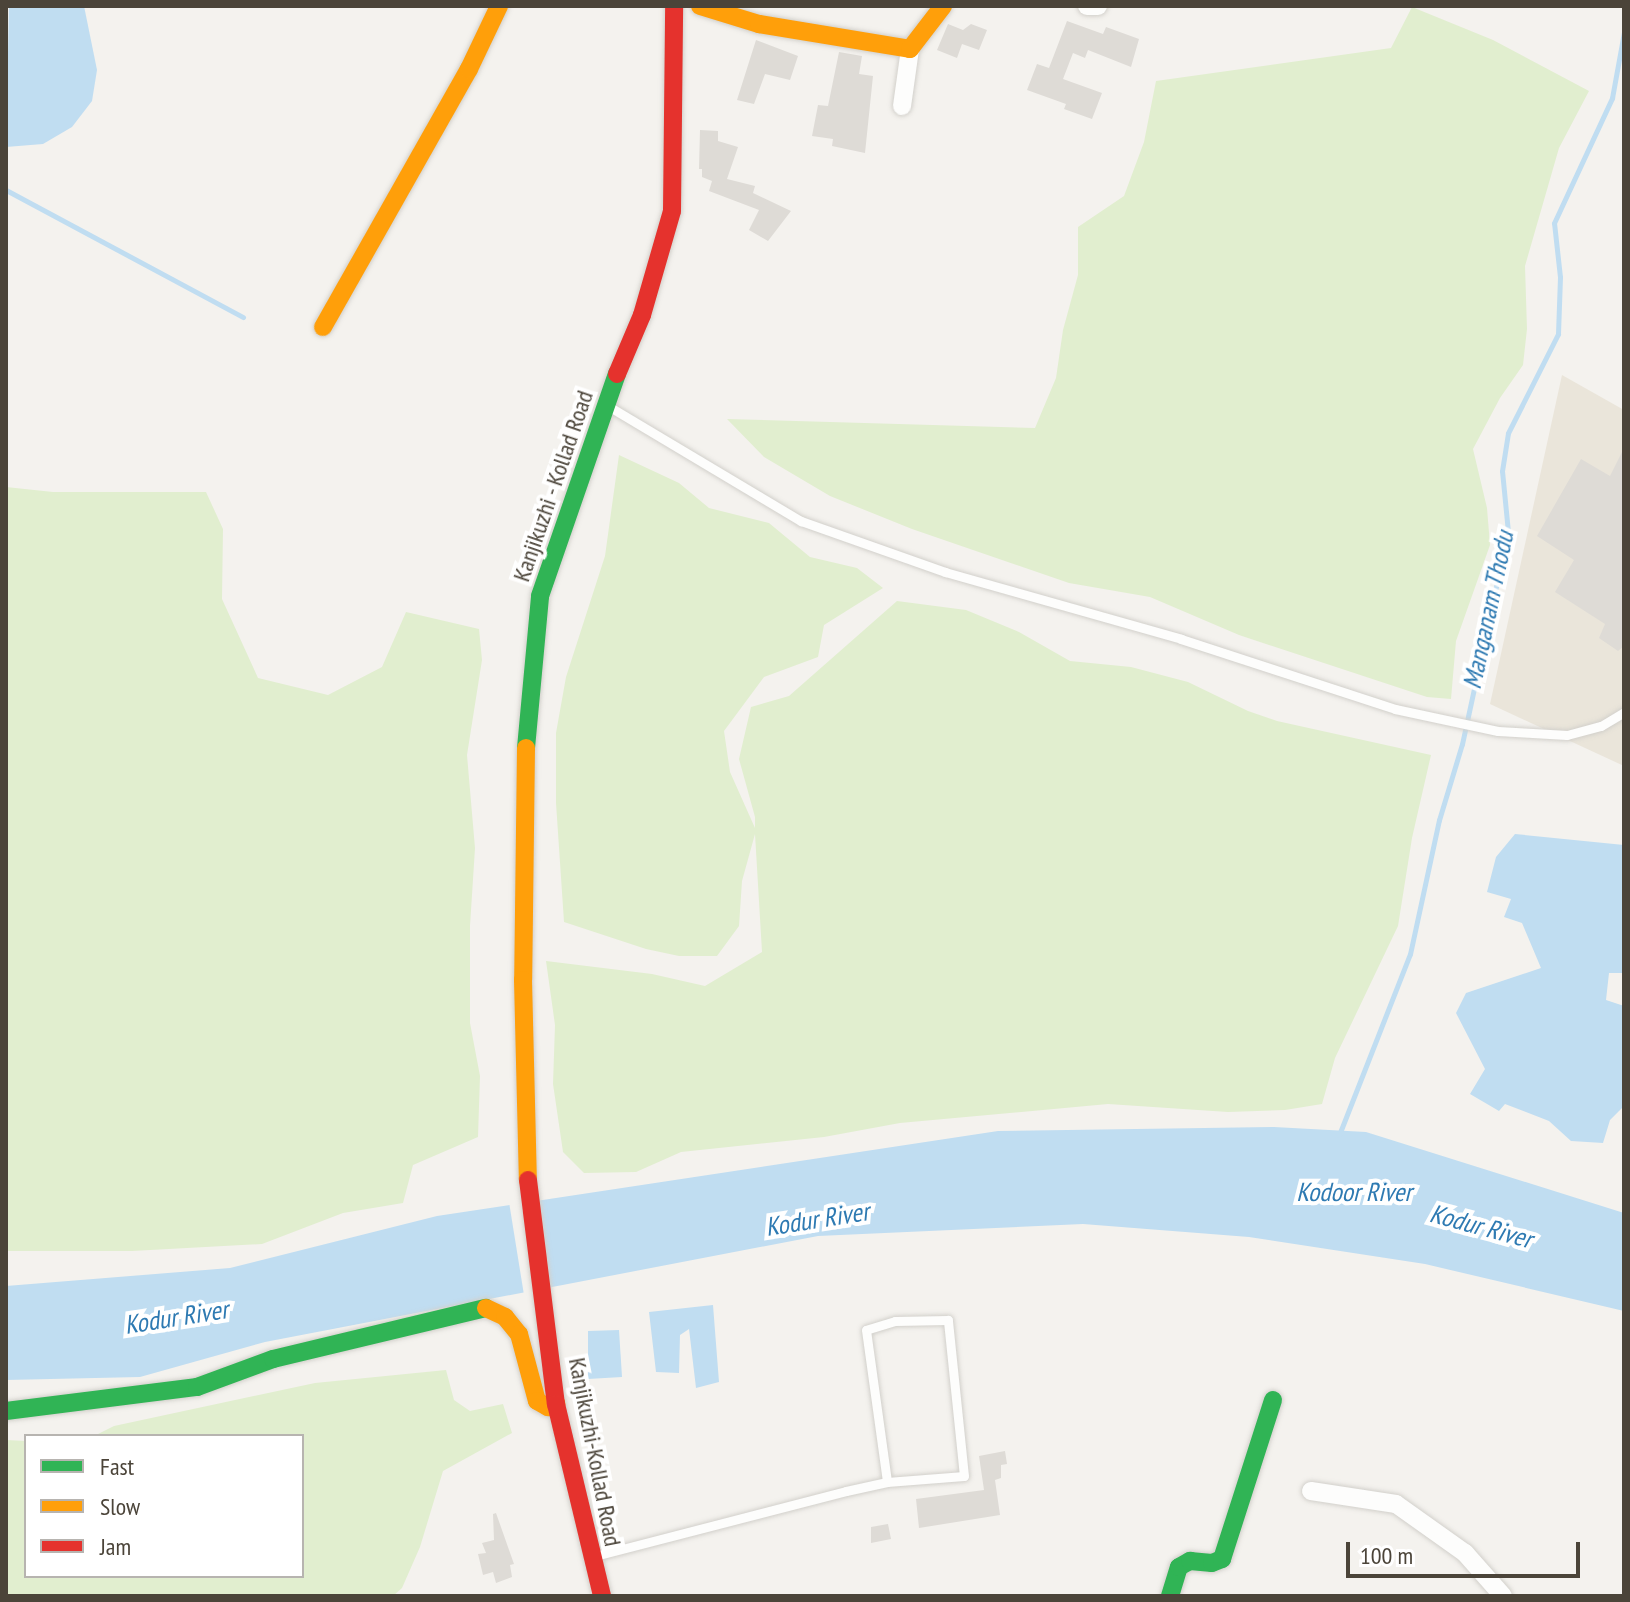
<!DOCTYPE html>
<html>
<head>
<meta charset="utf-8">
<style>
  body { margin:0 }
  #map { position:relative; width:1630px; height:1602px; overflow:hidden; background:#f4f2ee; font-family:"PT Sans Narrow",sans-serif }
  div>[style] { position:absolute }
  .education>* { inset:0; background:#eae5da }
  .green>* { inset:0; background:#e1eecf }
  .water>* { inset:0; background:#c0ddf1 }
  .pier>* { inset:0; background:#f4f2ee }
  .stream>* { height:5px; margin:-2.5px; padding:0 2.5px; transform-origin:2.5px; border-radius:2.5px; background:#c0ddf1 }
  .building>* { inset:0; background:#dedbd6 }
  .roads { filter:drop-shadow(0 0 2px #d2d0cb) drop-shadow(0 0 2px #d2d0cb) }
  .lane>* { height:9px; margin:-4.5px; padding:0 4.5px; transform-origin:4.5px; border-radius:4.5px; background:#fdfdfc }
  .street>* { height:18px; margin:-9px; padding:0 9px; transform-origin:9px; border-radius:9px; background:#fdfdfc }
  .fast>* { height:18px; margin:-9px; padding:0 9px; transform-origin:9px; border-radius:9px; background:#30b455 }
  .slow>* { height:18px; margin:-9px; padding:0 9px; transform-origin:9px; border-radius:9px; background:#ff9f0a }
  .jam>* { height:18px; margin:-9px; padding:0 9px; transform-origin:9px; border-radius:9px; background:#e5322d }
  span { translate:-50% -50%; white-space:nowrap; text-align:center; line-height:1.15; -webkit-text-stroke:8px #fff; paint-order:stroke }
  .street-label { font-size:24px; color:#4b4439 }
  .water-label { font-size:26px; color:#2e7ab2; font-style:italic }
  .frame { position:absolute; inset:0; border:8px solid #4b4439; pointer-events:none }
  .legend { position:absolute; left:24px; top:1434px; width:280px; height:144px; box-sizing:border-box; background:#fff; border:2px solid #b7b4b0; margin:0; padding:10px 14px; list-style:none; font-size:24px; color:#4b4439 }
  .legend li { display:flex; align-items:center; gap:16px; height:40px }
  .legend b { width:40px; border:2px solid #b7b4b0 }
  .scale { position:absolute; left:1346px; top:1542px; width:234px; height:36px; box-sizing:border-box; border:4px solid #4b4439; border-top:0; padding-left:10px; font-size:24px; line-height:28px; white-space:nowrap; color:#4b4439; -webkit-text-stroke:6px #fff; paint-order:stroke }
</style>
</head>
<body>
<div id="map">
  <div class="education">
    <i style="clip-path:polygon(1562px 375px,1624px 410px,1624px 766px,1490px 704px)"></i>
  </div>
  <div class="green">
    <i style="clip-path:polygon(1412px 7px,1493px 40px,1589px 91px,1559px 148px,1525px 266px,1527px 329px,1523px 365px,1500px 398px,1473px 449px,1487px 508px,1490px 545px,1456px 641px,1451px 699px,1427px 697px,1239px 635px,1150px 597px,1069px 583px,912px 529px,830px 496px,764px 457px,727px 419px,1035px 428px,1056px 378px,1063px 330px,1078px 275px,1078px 227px,1124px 196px,1144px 142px,1156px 81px,1391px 48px)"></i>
    <i style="clip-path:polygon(619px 455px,679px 483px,709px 508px,769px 523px,810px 557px,857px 568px,883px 588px,824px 625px,818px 657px,764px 677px,724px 731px,730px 772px,755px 828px,755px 817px,739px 759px,751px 707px,789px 696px,897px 601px,966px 610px,1019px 632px,1070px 661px,1131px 667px,1188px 682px,1248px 711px,1277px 721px,1431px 755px,1412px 838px,1398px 926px,1335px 1058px,1322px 1104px,1285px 1110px,1228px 1112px,1108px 1104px,900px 1123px,824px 1137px,681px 1152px,636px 1172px,584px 1173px,563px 1152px,553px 1084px,555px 1025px,546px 961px,652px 974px,705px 986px,762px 952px,755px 834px,742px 881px,739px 926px,717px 956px,679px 956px,646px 949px,564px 922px,556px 803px,556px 733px,566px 677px,605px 556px)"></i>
    <i style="clip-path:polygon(6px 487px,53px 492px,206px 492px,223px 529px,222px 599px,258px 678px,328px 695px,382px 667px,406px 612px,479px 629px,482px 660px,467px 755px,475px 848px,470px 926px,470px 1023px,480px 1076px,478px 1137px,413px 1165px,403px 1203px,343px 1213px,262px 1244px,132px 1251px,6px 1251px)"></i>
    <i style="clip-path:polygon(446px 1370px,454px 1400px,470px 1411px,503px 1404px,512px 1433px,443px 1471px,420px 1547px,402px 1588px,393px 1596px,6px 1596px,6px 1440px,26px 1441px,26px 1576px,302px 1576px,302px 1436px,94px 1436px,114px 1426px,315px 1383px)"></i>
  </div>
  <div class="water">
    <i style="clip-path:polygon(9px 6px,84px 6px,97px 70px,92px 101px,72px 127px,43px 144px,6px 147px)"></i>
    <i style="clip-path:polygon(1515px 834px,1624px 845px,1624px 973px,1609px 973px,1606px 1000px,1624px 1006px,1624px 1106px,1610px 1120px,1603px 1143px,1571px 1141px,1549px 1121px,1505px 1104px,1499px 1111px,1470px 1094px,1485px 1069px,1456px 1013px,1466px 993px,1541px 968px,1522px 923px,1504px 917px,1511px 899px,1487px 892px,1496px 857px)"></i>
    <i style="clip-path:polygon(1274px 1127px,1366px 1132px,1624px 1213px,1624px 1311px,1425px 1264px,1249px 1237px,1083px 1224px,818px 1236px,265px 1342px,140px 1377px,6px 1380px,6px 1286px,230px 1268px,437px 1216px,998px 1131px)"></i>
    <i style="clip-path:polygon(713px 1305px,719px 1382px,696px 1388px,689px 1329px,680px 1335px,679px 1373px,656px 1372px,649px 1312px)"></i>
    <i style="clip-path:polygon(619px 1330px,622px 1377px,588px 1379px,588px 1331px)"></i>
  </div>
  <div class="pier">
    <i style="clip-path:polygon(535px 1197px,549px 1290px,524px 1295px,509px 1202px)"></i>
  </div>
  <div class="stream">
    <i style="left:6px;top:190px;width:269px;rotate:28.2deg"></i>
    <i style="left:1339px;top:1135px;width:194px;rotate:-68.6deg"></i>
    <i style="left:1410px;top:954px;width:137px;rotate:-77.8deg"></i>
    <i style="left:1439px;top:820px;width:79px;rotate:-73.2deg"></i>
    <i style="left:1462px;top:744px;width:217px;rotate:-77.8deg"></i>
    <i style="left:1508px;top:532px;width:61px;rotate:-95.6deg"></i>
    <i style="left:1502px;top:471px;width:38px;rotate:-81deg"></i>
    <i style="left:1508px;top:433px;width:111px;rotate:-63.2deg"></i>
    <i style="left:1558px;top:334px;width:57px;rotate:-88deg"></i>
    <i style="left:1560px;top:277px;width:54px;rotate:-96.3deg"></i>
    <i style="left:1554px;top:223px;width:138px;rotate:-65.1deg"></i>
    <i style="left:1612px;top:98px;width:67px;rotate:-79.7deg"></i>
  </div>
  <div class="building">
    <i style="clip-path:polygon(1067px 21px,1103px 34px,1106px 27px,1139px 39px,1131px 67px,1088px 50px,1085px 58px,1073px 53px,1063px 79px,1102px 93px,1092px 119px,1064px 109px,1066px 104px,1027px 90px,1037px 64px,1049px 68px)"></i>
    <i style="clip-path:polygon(948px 24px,963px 30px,971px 24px,987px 30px,979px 50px,962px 44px,957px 58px,937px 50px)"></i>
    <i style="clip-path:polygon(756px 40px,798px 56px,790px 80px,765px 74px,754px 104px,737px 100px)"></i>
    <i style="clip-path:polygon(839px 52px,862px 56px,859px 74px,873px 76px,865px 153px,832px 146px,833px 139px,812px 136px,818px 105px,828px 106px)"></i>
    <i style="clip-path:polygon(700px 130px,718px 131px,718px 141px,738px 147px,727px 179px,755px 186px,753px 193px,791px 211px,768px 241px,749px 230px,759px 210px,709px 191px,712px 181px,702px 177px,702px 169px,699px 169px)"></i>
    <i style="clip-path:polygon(1624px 448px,1624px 646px,1618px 651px,1599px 638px,1605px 624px,1555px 592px,1574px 560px,1537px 536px,1581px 459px,1610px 476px)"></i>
    <i style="clip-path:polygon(1005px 1451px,1007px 1464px,1001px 1465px,1001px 1478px,995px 1480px,1000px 1515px,919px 1528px,916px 1499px,984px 1490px,979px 1456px)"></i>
    <i style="clip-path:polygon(496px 1513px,514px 1564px,510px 1565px,512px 1577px,496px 1583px,493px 1572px,483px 1575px,478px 1554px,486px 1553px,482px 1543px,494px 1540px,493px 1514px)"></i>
    <i style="clip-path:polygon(888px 1524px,891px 1539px,871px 1543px,871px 1527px)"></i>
  </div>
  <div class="roads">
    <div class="lane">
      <i style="left:608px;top:406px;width:225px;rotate:30.8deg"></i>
      <i style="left:801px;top:521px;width:153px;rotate:19.5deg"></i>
      <i style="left:945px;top:572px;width:245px;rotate:15.8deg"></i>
      <i style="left:1181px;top:639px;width:225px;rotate:18.1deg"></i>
      <i style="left:1395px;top:709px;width:105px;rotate:12.1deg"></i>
      <i style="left:1498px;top:731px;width:69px;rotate:3.3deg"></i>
      <i style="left:1567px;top:735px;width:35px;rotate:-15deg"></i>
      <i style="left:1601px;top:726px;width:27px;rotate:-31deg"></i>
      <i style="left:595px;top:1556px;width:259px;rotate:-14.5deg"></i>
      <i style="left:846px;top:1491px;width:42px;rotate:-12.4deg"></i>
      <i style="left:887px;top:1482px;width:77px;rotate:-4.5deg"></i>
      <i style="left:964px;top:1476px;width:157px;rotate:-95.9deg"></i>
      <i style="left:948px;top:1320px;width:53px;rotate:178.9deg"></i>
      <i style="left:895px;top:1321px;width:30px;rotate:163deg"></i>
      <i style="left:866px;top:1330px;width:153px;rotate:82.1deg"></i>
    </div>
    <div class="street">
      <i style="left:1087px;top:6px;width:11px"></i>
      <i style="left:902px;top:106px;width:58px;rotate:-82deg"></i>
      <i style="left:1311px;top:1491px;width:86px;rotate:8.7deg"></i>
      <i style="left:1396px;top:1504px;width:85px;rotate:35.4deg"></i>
      <i style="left:1465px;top:1553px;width:57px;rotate:48.5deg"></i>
    </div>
    <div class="fast">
      <i style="left:526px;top:748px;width:153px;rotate:-84.7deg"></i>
      <i style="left:540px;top:596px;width:235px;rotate:-70.9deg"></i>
      <i style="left:6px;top:1411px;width:193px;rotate:-7.2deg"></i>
      <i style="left:197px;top:1387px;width:81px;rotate:-20.2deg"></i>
      <i style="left:273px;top:1359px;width:219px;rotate:-13.5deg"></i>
      <i style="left:1170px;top:1596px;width:30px;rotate:-73deg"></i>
      <i style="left:1179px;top:1567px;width:13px;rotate:-29deg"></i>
      <i style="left:1190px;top:1561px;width:22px;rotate:5deg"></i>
      <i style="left:1212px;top:1563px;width:11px;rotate:-22deg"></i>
      <i style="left:1222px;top:1559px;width:167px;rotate:-72.2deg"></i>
    </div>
    <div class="slow">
      <i style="left:700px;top:6px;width:62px;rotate:17deg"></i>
      <i style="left:759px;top:24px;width:153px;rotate:9.4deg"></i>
      <i style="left:910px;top:49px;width:54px;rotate:-52.5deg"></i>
      <i style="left:323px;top:327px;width:296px;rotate:-60.5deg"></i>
      <i style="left:469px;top:69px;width:70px;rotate:-64.5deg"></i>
      <i style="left:526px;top:748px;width:232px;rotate:90.7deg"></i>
      <i style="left:523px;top:980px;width:200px;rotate:88.6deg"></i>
      <i style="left:486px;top:1308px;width:21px;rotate:25deg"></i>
      <i style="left:505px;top:1317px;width:22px;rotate:51deg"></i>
      <i style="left:519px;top:1334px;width:69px;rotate:75deg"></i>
      <i style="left:537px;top:1401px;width:13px;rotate:29deg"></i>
      <i style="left:548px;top:1407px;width:9px;rotate:-21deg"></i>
    </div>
    <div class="jam">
      <i style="left:617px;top:374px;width:64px;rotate:-67deg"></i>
      <i style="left:642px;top:315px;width:108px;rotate:-73.9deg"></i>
      <i style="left:672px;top:211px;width:205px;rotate:-89.4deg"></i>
      <i style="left:528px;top:1180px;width:226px;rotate:82.9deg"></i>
      <i style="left:556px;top:1404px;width:197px;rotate:76.5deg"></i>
    </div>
  </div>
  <div class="street-label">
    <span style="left:553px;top:486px;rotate:-71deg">Kanjikuzhi - Kollad Road</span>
    <span style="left:595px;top:1452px;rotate:79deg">Kanjikuzhi-Kollad Road</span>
  </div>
  <div class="water-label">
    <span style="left:1488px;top:610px;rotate:-78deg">Manganam Thodu</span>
    <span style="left:1354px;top:1192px">Kodoor River</span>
    <span style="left:817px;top:1219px;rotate:-9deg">Kodur River</span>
    <span style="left:1481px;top:1226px;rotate:15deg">Kodur River</span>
    <span style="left:176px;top:1317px;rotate:-9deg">Kodur River</span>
  </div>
  <div class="frame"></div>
  <ul class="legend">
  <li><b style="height:10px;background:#30b455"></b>Fast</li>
  <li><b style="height:10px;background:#ff9f0a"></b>Slow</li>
  <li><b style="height:10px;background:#e5322d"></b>Jam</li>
  </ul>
  <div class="scale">100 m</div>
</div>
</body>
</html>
